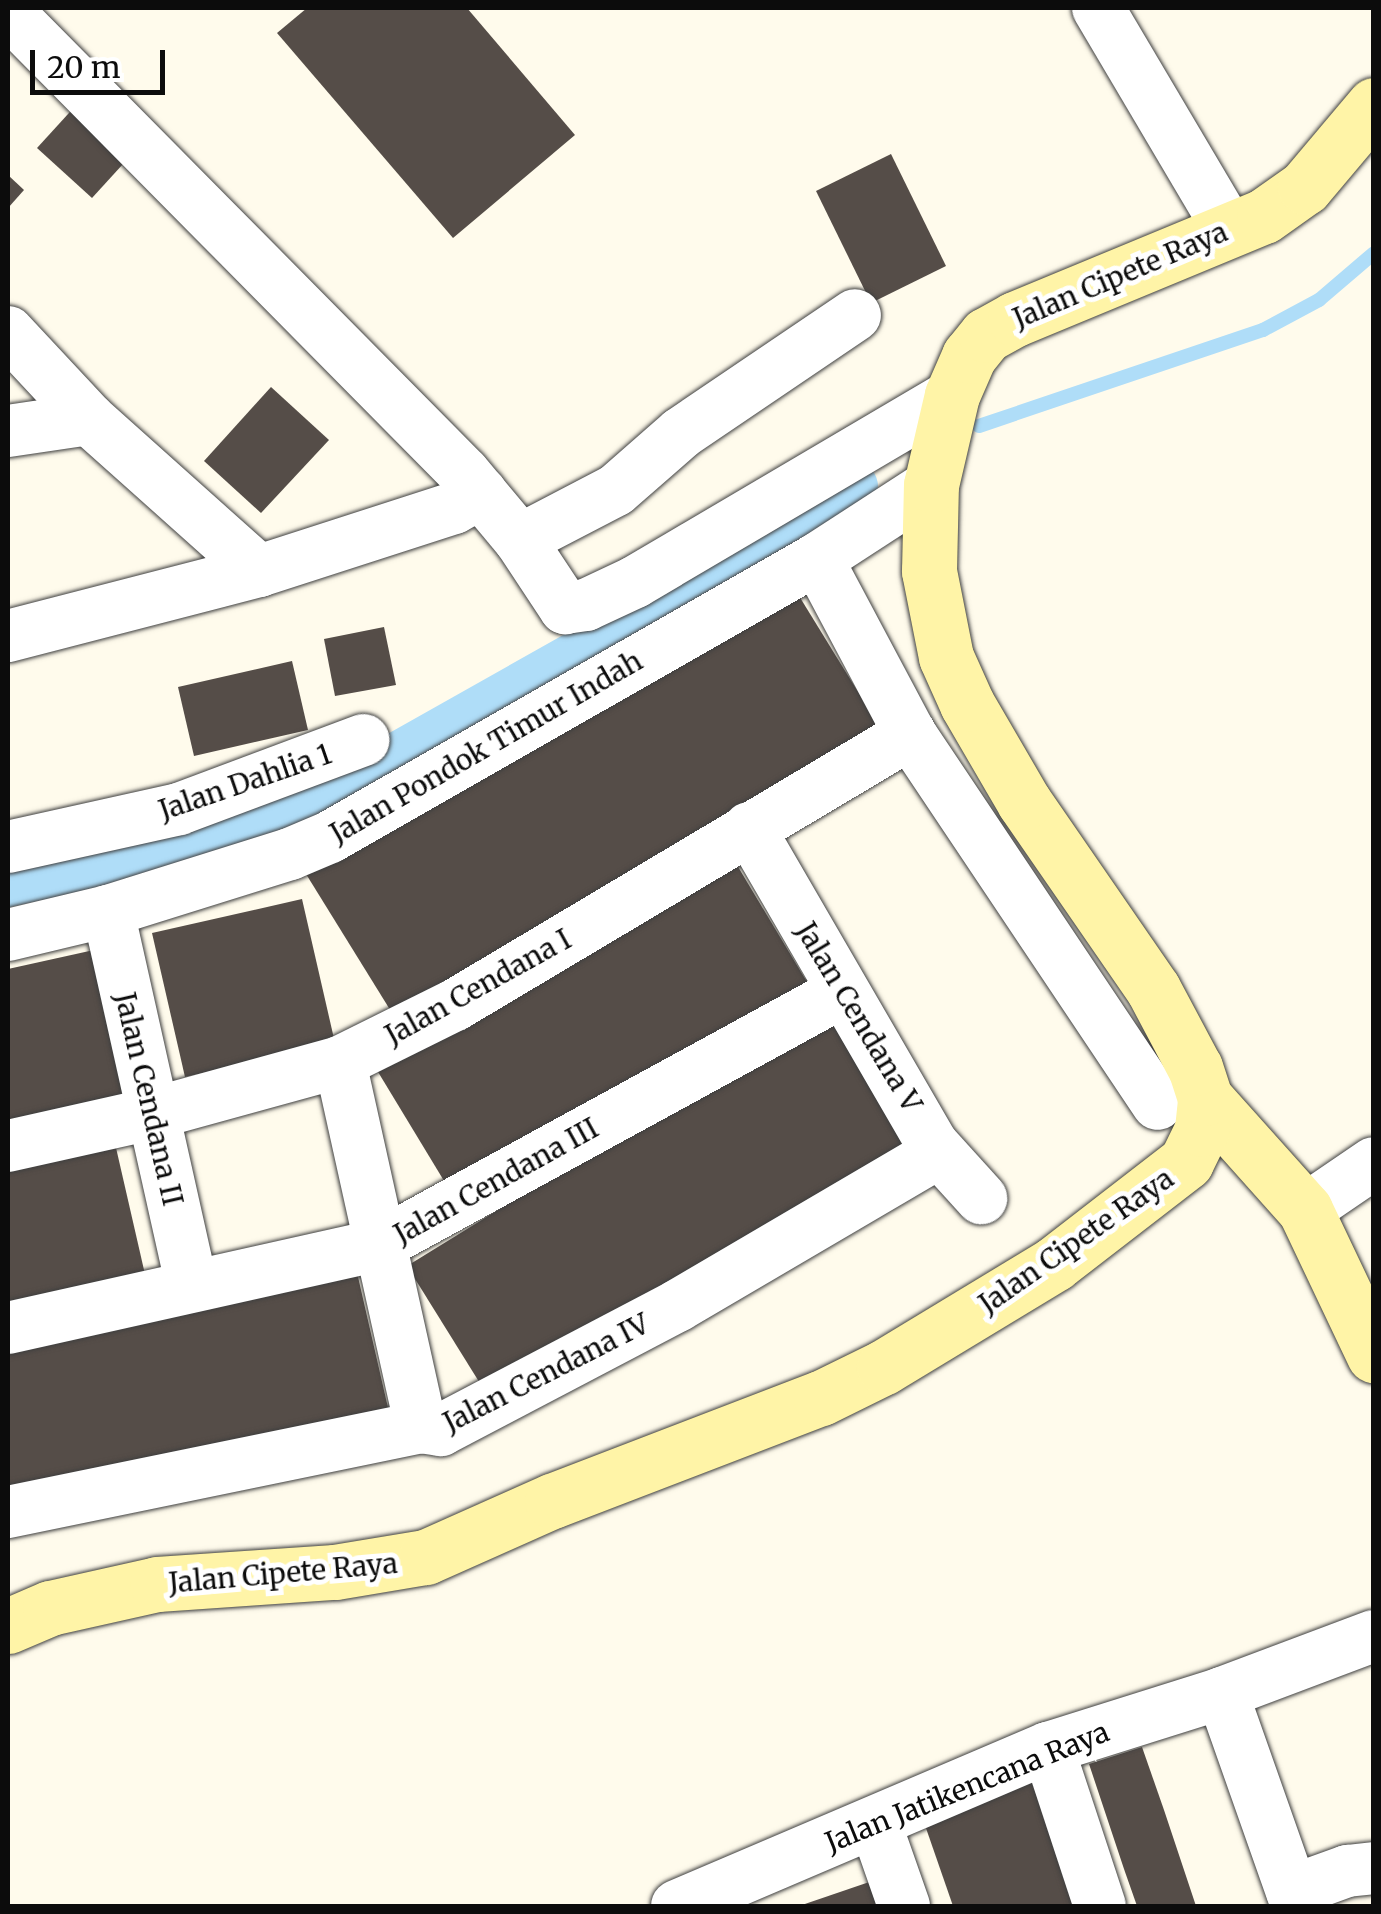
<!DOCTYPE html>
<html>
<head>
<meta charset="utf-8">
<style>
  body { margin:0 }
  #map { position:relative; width:1381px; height:1914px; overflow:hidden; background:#fffbec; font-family:Merriweather,serif }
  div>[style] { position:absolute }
  .stream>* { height:14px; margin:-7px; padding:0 7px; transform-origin:7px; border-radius:7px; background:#afddf8 }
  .canal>* { height:48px; margin:-24px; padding:0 24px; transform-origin:24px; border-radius:24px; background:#afddf8 }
  .building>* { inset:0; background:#554d48 }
  .roads { filter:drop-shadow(0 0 2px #3f3f3f) drop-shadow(0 0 2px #3f3f3f) }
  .street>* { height:52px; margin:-26px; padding:0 26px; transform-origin:26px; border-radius:26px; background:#fff }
  .secondary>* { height:55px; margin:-27.5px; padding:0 27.5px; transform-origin:27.5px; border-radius:27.5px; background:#fff4a7 }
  span { translate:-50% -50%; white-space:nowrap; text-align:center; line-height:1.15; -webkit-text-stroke:10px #fff; paint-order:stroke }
  .street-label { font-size:28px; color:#0c0c0c }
  .frame { position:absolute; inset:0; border:10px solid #0c0c0c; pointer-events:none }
  .scale { position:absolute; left:30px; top:50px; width:135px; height:45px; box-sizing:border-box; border:5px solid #0c0c0c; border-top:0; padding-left:12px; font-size:30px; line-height:35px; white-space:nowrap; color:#0c0c0c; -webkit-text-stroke:8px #fff; paint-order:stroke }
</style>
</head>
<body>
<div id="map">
  <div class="stream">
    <i style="left:979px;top:426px;width:300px;rotate:-18.7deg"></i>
    <i style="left:1263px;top:330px;width:64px;rotate:-28.2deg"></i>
    <i style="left:1319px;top:300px;width:72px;rotate:-40.5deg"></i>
  </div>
  <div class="canal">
    <i style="left:8px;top:883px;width:222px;rotate:-12deg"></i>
    <i style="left:225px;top:837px;width:103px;rotate:-21.6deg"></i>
    <i style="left:321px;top:799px;width:366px;rotate:-29.4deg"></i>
    <i style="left:640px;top:619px;width:252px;rotate:-31.9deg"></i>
  </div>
  <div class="building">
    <i style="clip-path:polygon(307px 8px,467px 8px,575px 135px,453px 238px,277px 33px)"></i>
    <i style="clip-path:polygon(79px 102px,134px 152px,92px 198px,37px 148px)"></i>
    <i style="clip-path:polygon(891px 154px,946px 266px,871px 303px,816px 191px)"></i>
    <i style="clip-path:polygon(8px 175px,24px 190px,8px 208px)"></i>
    <i style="clip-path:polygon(271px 387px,329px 440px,261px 513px,204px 461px)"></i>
    <i style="clip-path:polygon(788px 578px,879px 726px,397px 1021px,306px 874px)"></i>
    <i style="clip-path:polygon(384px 627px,396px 685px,335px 696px,324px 639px)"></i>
    <i style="clip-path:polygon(292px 661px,308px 730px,194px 756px,178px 687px)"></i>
    <i style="clip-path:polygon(728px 850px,810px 987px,455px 1199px,372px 1062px)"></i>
    <i style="clip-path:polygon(302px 899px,335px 1043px,185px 1077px,152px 933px)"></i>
    <i style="clip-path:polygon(103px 948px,136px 1092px,8px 1121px,8px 969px)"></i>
    <i style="clip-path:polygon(832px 1004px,916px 1139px,491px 1401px,407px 1266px)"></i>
    <i style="clip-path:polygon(114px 1139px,147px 1283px,8px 1314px,8px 1163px)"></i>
    <i style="clip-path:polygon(356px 1268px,389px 1412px,8px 1498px,8px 1347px)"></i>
    <i style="clip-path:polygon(1142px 1747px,1164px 1810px,1196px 1906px,1137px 1906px,1124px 1869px,1089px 1764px)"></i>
    <i style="clip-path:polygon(1040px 1768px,1086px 1906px,953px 1906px,919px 1808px)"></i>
    <i style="clip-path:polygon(881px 1878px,890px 1906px,799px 1906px)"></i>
  </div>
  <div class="roads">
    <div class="street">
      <i style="left:1098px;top:8px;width:256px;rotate:59.4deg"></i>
      <i style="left:8px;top:12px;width:648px;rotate:45.31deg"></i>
      <i style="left:464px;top:473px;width:87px;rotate:50.1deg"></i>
      <i style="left:520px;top:540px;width:82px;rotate:56.5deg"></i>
      <i style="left:565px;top:608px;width:21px;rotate:-8deg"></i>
      <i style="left:586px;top:605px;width:54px;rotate:-25.1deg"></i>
      <i style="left:635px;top:582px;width:368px;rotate:-30.5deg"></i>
      <i style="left:8px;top:332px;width:119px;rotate:47deg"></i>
      <i style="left:89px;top:419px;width:228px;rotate:41.8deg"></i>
      <i style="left:8px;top:431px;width:82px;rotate:-8.4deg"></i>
      <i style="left:520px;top:540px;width:108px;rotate:-27.5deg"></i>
      <i style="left:616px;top:490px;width:86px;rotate:-41.2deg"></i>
      <i style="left:681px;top:433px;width:210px;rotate:-34.1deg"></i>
      <i style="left:817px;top:559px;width:198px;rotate:62deg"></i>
      <i style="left:910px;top:734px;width:445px;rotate:56.2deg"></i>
      <i style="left:8px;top:636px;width:259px;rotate:-14.5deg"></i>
      <i style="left:259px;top:571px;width:205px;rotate:-17.9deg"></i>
      <i style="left:454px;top:508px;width:31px;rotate:-29deg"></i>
      <i style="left:749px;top:828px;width:367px;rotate:59.9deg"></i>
      <i style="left:933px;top:1145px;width:72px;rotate:47.8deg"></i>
      <i style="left:8px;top:847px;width:175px;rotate:-12.5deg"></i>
      <i style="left:179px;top:809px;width:197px;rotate:-20.5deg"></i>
      <i style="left:108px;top:911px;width:384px;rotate:77.4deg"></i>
      <i style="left:8px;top:935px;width:103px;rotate:-13.5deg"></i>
      <i style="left:108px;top:911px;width:191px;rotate:-17.4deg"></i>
      <i style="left:290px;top:854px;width:43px;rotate:-23deg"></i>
      <i style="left:330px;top:837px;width:561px;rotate:-29.72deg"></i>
      <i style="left:817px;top:559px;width:136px;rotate:-33deg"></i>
      <i style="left:340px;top:1062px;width:374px;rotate:77.5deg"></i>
      <i style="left:8px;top:1146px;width:147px;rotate:-12.6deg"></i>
      <i style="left:151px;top:1114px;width:196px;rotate:-15.4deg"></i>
      <i style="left:340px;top:1062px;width:128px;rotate:-26.4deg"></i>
      <i style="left:455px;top:1005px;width:530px;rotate:-30.78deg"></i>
      <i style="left:1305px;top:1210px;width:83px;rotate:-34.3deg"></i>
      <i style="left:8px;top:1328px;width:380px;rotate:-12.6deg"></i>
      <i style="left:379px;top:1245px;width:528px;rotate:-28.65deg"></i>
      <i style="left:8px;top:1512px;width:422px;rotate:-11.6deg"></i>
      <i style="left:421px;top:1427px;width:20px;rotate:9deg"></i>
      <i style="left:441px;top:1430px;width:267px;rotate:-27.7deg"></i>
      <i style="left:677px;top:1306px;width:286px;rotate:-30.4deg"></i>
      <i style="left:924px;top:1161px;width:18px;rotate:-61deg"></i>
      <i style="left:1222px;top:1693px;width:226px;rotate:70.6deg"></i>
      <i style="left:1048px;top:1748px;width:166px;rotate:71.8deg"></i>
      <i style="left:875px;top:1823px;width:88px;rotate:70.7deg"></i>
      <i style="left:1292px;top:1891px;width:59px;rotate:-20deg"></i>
      <i style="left:1347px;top:1871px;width:27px;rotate:-6deg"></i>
      <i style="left:677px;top:1906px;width:403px;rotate:-23.1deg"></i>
      <i style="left:1048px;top:1748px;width:182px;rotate:-17.5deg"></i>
      <i style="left:1222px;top:1693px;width:162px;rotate:-20.6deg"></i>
    </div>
    <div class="secondary">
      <i style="left:1205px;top:1098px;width:150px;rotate:48.2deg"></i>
      <i style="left:1305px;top:1210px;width:161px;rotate:64.6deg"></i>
      <i style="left:8px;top:1626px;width:46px;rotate:-23.2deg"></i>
      <i style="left:50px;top:1608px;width:110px;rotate:-12.6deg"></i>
      <i style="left:157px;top:1584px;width:178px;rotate:-3.9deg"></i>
      <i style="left:335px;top:1572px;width:92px;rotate:-9.4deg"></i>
      <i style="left:426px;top:1557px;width:138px;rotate:-24deg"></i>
      <i style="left:552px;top:1501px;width:288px;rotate:-21deg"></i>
      <i style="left:821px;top:1398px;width:70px;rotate:-26.2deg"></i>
      <i style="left:884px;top:1367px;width:199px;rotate:-31.2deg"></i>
      <i style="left:1054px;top:1264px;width:167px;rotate:-37.7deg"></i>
      <i style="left:1186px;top:1162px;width:37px;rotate:-64deg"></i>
      <i style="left:1202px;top:1129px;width:31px;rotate:-84deg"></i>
      <i style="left:1205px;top:1098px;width:32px;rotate:-108deg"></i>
      <i style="left:1195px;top:1068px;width:89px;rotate:-118deg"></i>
      <i style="left:1153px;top:989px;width:227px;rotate:-124.6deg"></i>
      <i style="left:1024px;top:802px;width:113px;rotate:-120.2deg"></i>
      <i style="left:967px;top:704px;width:51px;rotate:-114.1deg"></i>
      <i style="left:946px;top:657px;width:88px;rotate:-101.2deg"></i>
      <i style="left:929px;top:571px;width:86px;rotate:-88.7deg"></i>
      <i style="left:931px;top:485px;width:92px;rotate:-76.9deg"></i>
      <i style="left:952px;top:395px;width:43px;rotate:-66.4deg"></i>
      <i style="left:969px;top:356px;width:27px;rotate:-51deg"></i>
      <i style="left:986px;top:335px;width:33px;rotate:-29deg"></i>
      <i style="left:1015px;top:319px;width:269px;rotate:-22.5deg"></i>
      <i style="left:1264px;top:216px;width:50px;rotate:-35.3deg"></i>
      <i style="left:1305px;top:187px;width:107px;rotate:-49.9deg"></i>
    </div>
  </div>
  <div class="street-label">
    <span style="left:1120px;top:275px;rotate:-23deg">Jalan Cipete Raya</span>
    <span style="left:486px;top:747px;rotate:-30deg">Jalan Pondok Timur Indah</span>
    <span style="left:245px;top:782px;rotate:-19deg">Jalan Dahlia 1</span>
    <span style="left:478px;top:987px;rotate:-29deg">Jalan Cendana I</span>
    <span style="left:859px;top:1017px;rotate:59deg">Jalan Cendana V</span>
    <span style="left:149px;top:1099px;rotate:77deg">Jalan Cendana II</span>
    <span style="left:496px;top:1181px;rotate:-29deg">Jalan Cendana III</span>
    <span style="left:1076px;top:1241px;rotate:-35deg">Jalan Cipete Raya</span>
    <span style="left:546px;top:1373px;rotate:-27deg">Jalan Cendana IV</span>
    <span style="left:283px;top:1573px;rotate:-5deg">Jalan Cipete Raya</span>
    <span style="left:967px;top:1787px;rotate:-22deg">Jalan Jatikencana Raya</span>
  </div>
  <div class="frame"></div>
  <div class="scale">20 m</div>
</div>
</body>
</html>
